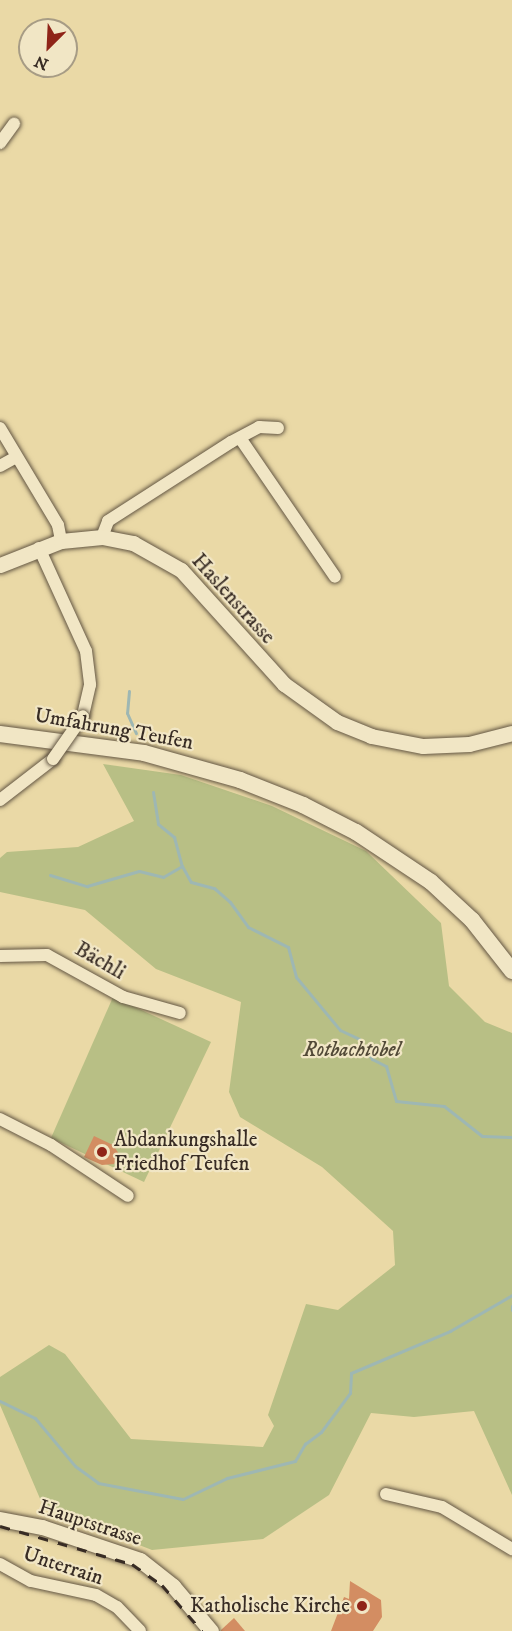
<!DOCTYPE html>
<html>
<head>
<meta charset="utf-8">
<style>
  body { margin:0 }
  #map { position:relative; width:512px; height:1631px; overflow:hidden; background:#ead9a6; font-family:"IM FELL DW Pica",serif }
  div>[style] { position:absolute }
  .green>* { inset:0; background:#b8bf85 }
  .stream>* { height:3px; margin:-1.5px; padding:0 1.5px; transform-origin:1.5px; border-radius:1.5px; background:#9eb7b3 }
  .building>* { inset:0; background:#d38d62 }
  .roads { filter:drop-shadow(0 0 2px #645744) drop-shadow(0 0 2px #645744) }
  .minor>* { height:12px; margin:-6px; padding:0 6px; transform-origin:6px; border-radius:6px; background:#f1e6c5 }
  .tertiary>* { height:15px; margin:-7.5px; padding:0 7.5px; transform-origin:7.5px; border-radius:7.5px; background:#f1e6c5 }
  .secondary>* { height:16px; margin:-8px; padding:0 8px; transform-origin:8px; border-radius:8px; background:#f1e6c5 }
  .rail>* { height:3px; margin-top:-1.5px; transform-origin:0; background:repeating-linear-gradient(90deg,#382c24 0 10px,transparent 0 20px) }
  .bridges { filter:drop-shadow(0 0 2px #645744) drop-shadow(0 0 2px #645744) }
  .minor-bridge>* { height:12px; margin:-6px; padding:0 6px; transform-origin:6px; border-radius:6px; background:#f1e6c5 }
  .dots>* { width:16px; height:16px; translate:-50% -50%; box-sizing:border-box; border:3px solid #f1e6c5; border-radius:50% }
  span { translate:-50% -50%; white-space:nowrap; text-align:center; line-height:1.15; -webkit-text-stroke:4.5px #f1e6c5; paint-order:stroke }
  .street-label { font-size:21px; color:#382c24 }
  .park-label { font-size:21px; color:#524937; font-style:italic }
  .poi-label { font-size:21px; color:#382c24 }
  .left { translate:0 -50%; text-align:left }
  .right { translate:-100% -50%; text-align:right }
  .north { position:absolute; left:18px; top:18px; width:60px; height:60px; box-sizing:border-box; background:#f1e6c5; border:2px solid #a79c85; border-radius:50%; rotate:204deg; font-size:16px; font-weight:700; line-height:24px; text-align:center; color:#382c24 }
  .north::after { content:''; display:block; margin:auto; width:21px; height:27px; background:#8f2418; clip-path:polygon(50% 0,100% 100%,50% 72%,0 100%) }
</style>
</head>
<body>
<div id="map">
  <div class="green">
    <i style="clip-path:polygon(103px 764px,181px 775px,272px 806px,366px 851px,441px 923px,449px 986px,485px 1022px,512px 1033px,512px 1495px,474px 1411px,414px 1417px,371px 1413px,329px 1495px,263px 1539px,152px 1550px,44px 1508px,0 1405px,0 1377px,49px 1345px,65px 1354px,131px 1439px,263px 1447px,274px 1426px,268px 1415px,306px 1304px,338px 1310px,395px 1265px,393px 1231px,322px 1167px,240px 1117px,229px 1092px,241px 1002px,156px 969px,85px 910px,0 892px,0 858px,7px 852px,78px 847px,134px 821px)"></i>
    <i style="clip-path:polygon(113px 997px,211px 1042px,144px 1182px,51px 1138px)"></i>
  </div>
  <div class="stream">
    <i style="left:129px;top:691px;width:22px;rotate:95deg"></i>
    <i style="left:127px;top:713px;width:22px;rotate:66deg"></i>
    <i style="left:153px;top:792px;width:32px;rotate:81deg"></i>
    <i style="left:158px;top:824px;width:21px;rotate:39deg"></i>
    <i style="left:174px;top:837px;width:30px;rotate:75deg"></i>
    <i style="left:50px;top:875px;width:39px;rotate:17deg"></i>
    <i style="left:87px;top:886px;width:54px;rotate:-16.1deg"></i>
    <i style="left:139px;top:871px;width:25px;rotate:14deg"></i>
    <i style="left:163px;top:877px;width:22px;rotate:-30deg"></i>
    <i style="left:182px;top:866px;width:18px;rotate:61deg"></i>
    <i style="left:191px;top:882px;width:24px;rotate:15deg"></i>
    <i style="left:214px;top:888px;width:21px;rotate:41deg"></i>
    <i style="left:230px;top:902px;width:31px;rotate:54deg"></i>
    <i style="left:248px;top:927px;width:45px;rotate:26.6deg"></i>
    <i style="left:288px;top:947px;width:31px;rotate:75deg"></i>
    <i style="left:296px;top:977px;width:69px;rotate:50.3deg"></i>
    <i style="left:340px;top:1030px;width:21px;rotate:25deg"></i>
    <i style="left:359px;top:1039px;width:24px;rotate:57deg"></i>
    <i style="left:372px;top:1059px;width:16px;rotate:27deg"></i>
    <i style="left:386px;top:1066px;width:36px;rotate:74deg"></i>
    <i style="left:396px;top:1101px;width:48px;rotate:5.9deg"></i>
    <i style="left:444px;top:1106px;width:48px;rotate:38.3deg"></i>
    <i style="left:482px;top:1136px;width:30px;rotate:2deg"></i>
    <i style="left:512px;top:1306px;width:4px;rotate:90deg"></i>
    <i style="left:0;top:1401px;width:39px;rotate:26deg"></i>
    <i style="left:35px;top:1418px;width:62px;rotate:50.2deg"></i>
    <i style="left:75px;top:1466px;width:29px;rotate:36deg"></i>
    <i style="left:98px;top:1483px;width:86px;rotate:10.7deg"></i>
    <i style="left:183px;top:1499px;width:49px;rotate:-25.5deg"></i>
    <i style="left:227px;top:1478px;width:70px;rotate:-14deg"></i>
    <i style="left:295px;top:1461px;width:20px;rotate:-60deg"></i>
    <i style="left:305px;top:1444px;width:20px;rotate:-37deg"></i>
    <i style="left:321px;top:1432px;width:49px;rotate:-53.4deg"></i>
    <i style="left:350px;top:1393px;width:20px;rotate:-87deg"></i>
    <i style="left:351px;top:1373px;width:108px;rotate:-23deg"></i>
    <i style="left:450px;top:1331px;width:72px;rotate:-30.1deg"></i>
  </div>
  <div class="building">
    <i style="clip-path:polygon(94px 1136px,113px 1145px,119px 1154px,114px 1164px,102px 1165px,84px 1157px)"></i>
    <i style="clip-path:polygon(350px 1581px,381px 1600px,382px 1617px,373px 1631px,331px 1631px,344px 1597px,349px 1599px)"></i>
    <i style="clip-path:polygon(234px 1618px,245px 1631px,221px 1631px,221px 1630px)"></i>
  </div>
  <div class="roads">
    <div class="minor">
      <i style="left:0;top:143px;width:24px;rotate:-54deg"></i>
      <i style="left:0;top:428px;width:113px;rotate:59.1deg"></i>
      <i style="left:58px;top:525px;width:16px;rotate:79deg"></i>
      <i style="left:240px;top:438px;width:168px;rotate:55.6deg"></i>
      <i style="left:0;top:466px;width:18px;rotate:-29deg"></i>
      <i style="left:102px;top:537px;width:17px;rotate:-69deg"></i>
      <i style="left:108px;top:521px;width:146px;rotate:-32.7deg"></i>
      <i style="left:231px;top:442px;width:32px;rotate:-28deg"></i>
      <i style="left:259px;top:427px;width:19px;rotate:3deg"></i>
      <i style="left:39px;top:548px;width:113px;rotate:65.5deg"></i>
      <i style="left:86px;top:651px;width:34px;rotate:83deg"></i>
      <i style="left:90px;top:685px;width:32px;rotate:103deg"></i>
      <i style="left:0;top:800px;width:67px;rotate:-37.7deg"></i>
      <i style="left:0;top:956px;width:47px;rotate:-1.2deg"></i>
      <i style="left:47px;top:955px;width:87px;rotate:28.9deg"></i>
      <i style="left:123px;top:997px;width:59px;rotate:15.7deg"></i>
      <i style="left:0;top:1119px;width:57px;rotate:27deg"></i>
      <i style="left:51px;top:1145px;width:92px;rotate:33.5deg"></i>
      <i style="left:386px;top:1494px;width:57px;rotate:13.1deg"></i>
      <i style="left:442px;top:1507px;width:82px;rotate:31deg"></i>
      <i style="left:0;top:1564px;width:35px;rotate:29deg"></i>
      <i style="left:31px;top:1581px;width:66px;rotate:12.2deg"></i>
      <i style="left:96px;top:1595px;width:24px;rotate:30deg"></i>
      <i style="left:117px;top:1607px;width:33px;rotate:46deg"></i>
    </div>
    <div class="tertiary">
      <i style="left:0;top:565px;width:66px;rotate:-21.5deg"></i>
      <i style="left:61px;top:541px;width:41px;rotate:-5.6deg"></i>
      <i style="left:102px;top:537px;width:32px;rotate:11deg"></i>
      <i style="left:133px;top:543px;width:55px;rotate:29.4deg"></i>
      <i style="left:181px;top:570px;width:154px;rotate:47.9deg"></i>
      <i style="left:284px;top:684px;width:65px;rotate:35.6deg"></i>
      <i style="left:337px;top:722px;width:37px;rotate:22deg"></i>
      <i style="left:371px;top:736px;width:53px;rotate:10.9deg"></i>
      <i style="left:423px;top:746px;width:46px;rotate:-2.5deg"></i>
      <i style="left:469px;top:744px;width:44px;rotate:-14.3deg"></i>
      <i style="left:0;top:1519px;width:43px;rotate:10.8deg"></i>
      <i style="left:42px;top:1527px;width:103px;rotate:18.6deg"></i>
      <i style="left:140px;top:1560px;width:42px;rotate:38.2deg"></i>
      <i style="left:173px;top:1586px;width:59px;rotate:49.8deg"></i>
    </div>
    <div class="secondary">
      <i style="left:0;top:734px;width:145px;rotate:7.5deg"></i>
      <i style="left:144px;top:753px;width:100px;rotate:15.7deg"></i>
      <i style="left:240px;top:780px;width:68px;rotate:21.6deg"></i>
      <i style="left:303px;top:805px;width:59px;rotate:27deg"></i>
      <i style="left:356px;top:832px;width:90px;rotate:33.7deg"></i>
      <i style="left:431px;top:882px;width:56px;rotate:42.8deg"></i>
      <i style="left:472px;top:920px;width:65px;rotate:51.9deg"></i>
    </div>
  </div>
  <div class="rail">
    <i style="left:0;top:1526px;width:137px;rotate:16.1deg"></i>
    <i style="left:132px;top:1564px;width:37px;rotate:35deg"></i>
    <i style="left:162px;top:1585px;width:61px;rotate:49deg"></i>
  </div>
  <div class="bridges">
    <div class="minor-bridge">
      <i style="left:53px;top:759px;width:52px;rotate:-55.1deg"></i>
    </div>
  </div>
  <div class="dots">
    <i style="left:102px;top:1152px;background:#8f2418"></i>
    <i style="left:362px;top:1606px;background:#8f2418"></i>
  </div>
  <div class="street-label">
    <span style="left:233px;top:599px;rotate:48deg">Haslenstrasse</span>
    <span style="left:114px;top:729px;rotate:10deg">Umfahrung Teufen</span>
    <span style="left:100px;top:961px;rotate:30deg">Bächli</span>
    <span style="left:90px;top:1523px;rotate:18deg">Hauptstrasse</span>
    <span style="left:63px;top:1566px;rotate:18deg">Unterrain</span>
  </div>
  <div class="park-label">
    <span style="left:352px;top:1050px">Rotbachtobel</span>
  </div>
  <div class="poi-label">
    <span class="left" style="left:114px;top:1152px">Abdankungshalle<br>Friedhof Teufen</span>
    <span class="right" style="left:350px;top:1606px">Katholische Kirche</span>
  </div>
  <div class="north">N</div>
</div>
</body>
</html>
